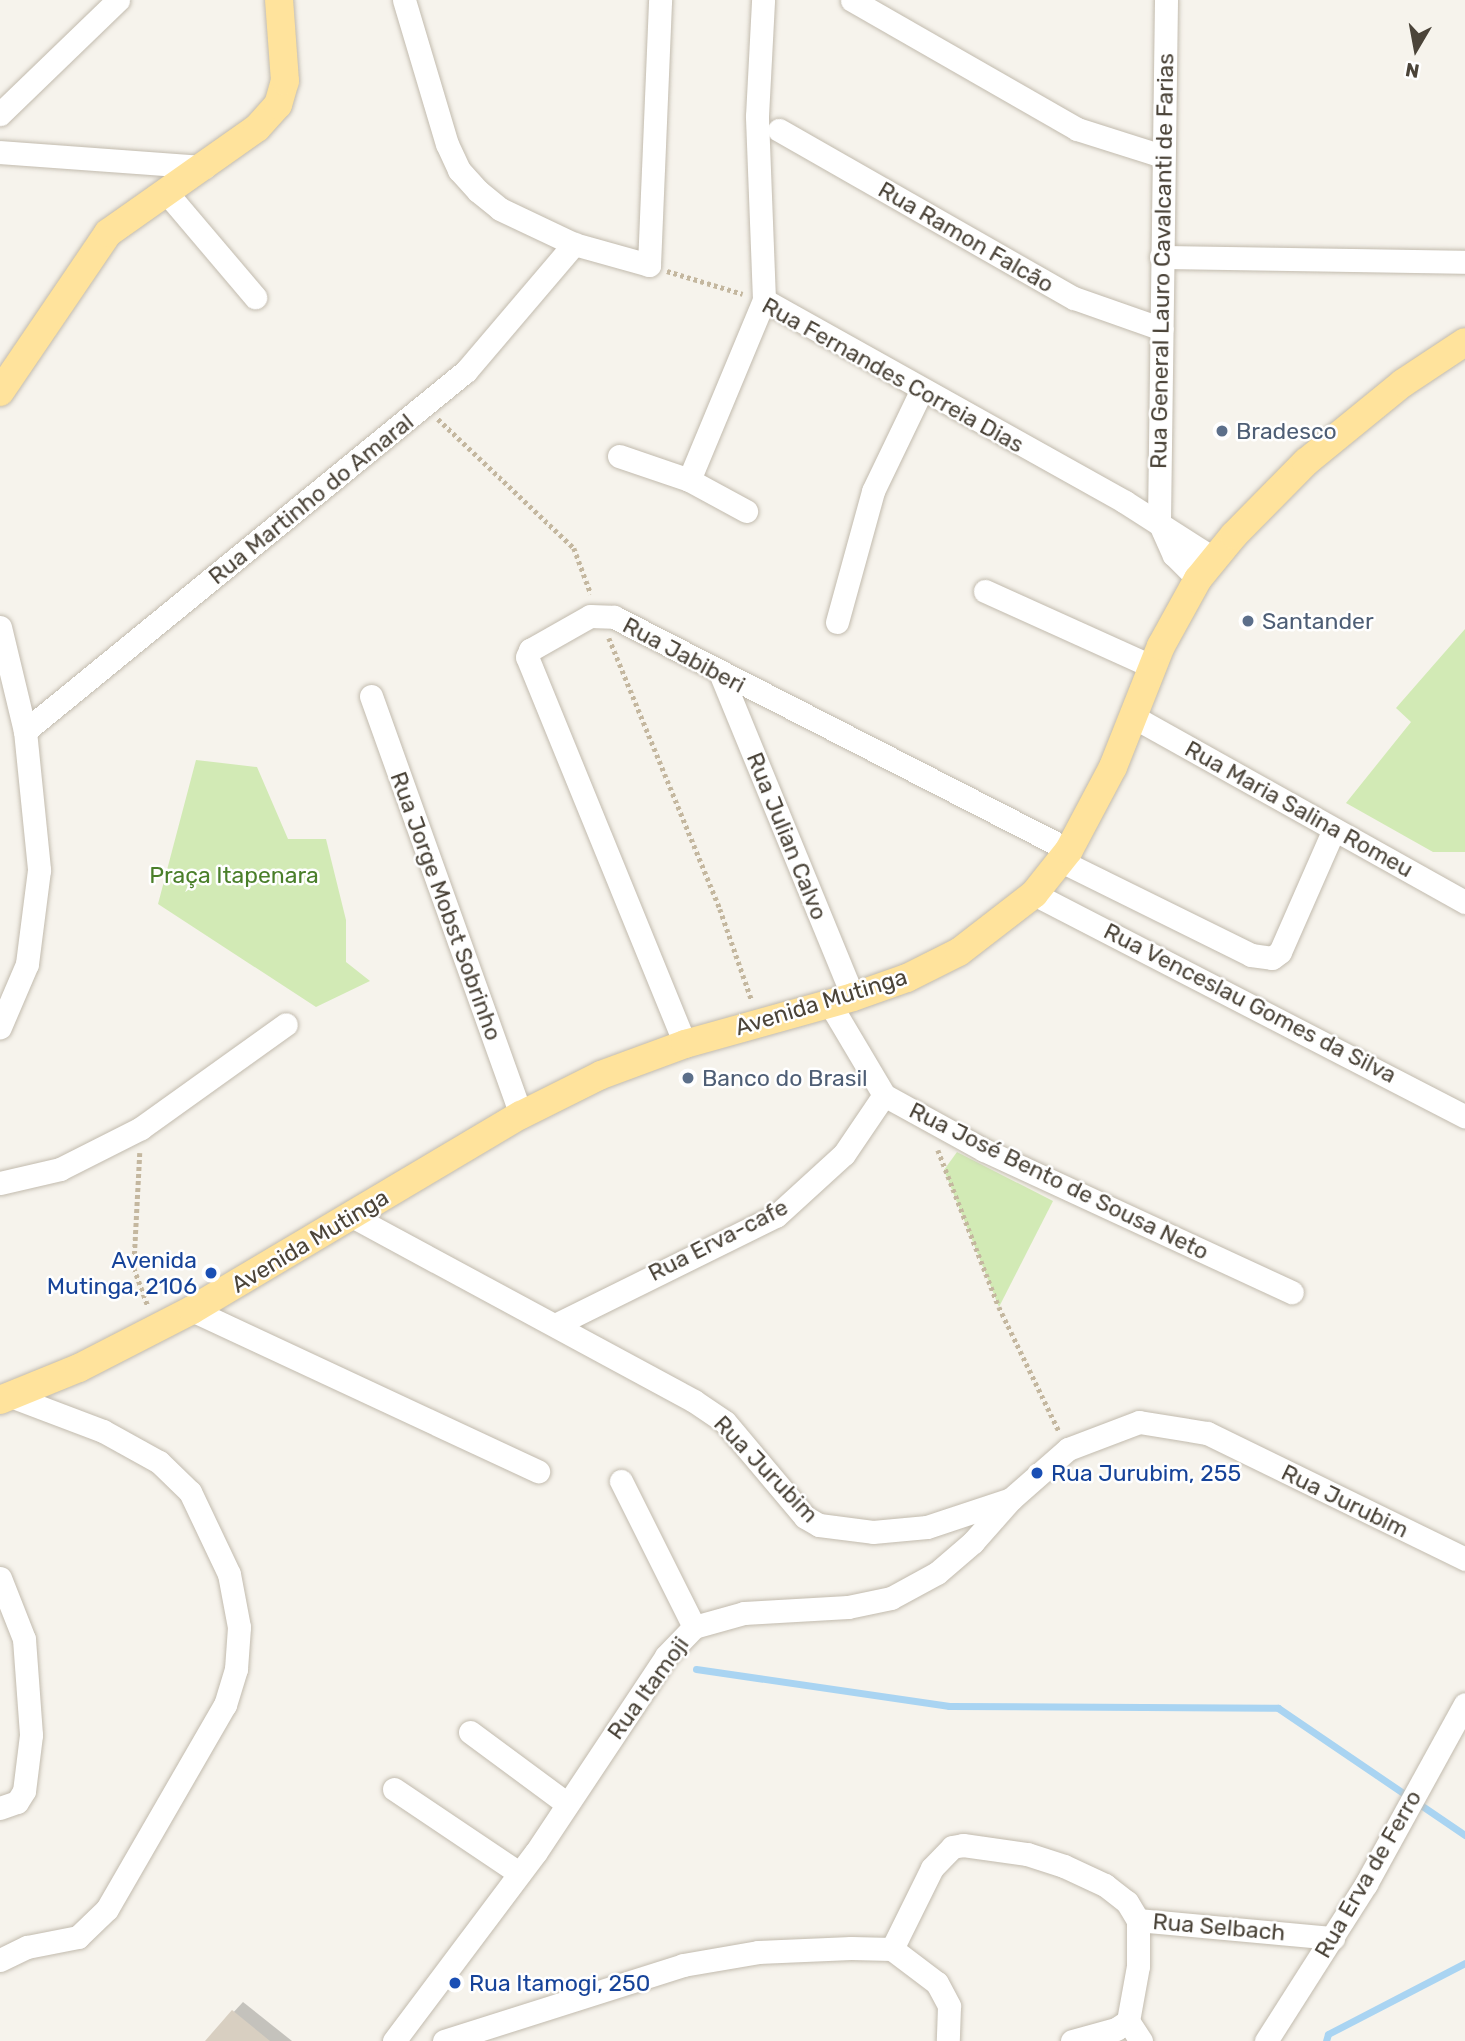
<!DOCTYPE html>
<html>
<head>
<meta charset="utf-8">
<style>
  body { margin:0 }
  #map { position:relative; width:1465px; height:2041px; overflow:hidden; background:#f6f3ec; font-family:Rubik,sans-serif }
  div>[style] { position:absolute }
  .green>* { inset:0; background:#d2eab5 }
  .shadow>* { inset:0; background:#0003 }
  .stream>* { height:7px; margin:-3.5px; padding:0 3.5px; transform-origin:3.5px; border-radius:3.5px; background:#a9d4f2 }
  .building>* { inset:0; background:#d8cfc1 }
  .path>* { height:4.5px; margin-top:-2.25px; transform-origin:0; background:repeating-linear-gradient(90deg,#c4b79f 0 3.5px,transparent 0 7px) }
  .roads { filter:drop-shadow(0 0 2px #c2bbae) drop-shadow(0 0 2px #c2bbae) }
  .minor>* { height:23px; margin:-11.5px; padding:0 11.5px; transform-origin:11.5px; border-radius:11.5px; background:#fff }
  .major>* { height:28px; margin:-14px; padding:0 14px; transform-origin:14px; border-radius:14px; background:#ffe39c }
  .dots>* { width:19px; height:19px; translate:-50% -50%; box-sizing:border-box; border:4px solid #fff; border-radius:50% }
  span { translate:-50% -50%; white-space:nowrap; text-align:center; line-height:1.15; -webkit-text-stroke:5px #fff; paint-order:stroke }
  .street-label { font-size:23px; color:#4b4439 }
  .service-label { font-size:23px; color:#4e5e75 }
  .left { translate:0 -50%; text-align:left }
  .park-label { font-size:23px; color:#4a7f2a }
  .transit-label { font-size:23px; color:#164399 }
  .right { translate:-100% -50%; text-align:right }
  .north { position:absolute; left:1381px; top:14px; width:70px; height:70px; -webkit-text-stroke:5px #fff; paint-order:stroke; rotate:190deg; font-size:19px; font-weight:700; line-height:28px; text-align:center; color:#4b4439 }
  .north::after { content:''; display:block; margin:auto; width:24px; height:32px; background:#4b4439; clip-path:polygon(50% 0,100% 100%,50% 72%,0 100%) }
</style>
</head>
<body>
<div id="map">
  <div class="green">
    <i style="clip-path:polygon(1465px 629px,1465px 852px,1433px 852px,1346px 803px,1411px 722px,1396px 708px)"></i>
    <i style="clip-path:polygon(196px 760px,257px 767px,288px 839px,326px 839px,346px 920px,346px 962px,370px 981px,316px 1007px,158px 904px)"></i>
    <i style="clip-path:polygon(957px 1152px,1053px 1201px,999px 1307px,944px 1170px)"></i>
  </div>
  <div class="shadow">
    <i style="clip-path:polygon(243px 2002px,292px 2041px,207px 2041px)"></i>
  </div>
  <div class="stream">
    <i style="left:696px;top:1669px;width:256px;rotate:8.3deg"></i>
    <i style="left:949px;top:1706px;width:329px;rotate:0.3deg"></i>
    <i style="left:1278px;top:1708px;width:226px;rotate:34.2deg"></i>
    <i style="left:1326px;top:2041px;width:7px;rotate:-74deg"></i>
    <i style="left:1328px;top:2034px;width:154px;rotate:-27.4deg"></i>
  </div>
  <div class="building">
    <i style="clip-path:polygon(232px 2010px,270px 2041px,205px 2041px)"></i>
  </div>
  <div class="path">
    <i style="left:667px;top:271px;width:79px;rotate:16.8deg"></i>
    <i style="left:438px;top:419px;width:187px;rotate:43.5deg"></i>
    <i style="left:574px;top:548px;width:49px;rotate:69.7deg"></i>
    <i style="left:609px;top:638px;width:293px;rotate:67.7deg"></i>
    <i style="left:720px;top:909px;width:97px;rotate:70.8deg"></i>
    <i style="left:938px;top:1150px;width:168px;rotate:68.8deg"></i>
    <i style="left:999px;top:1307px;width:138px;rotate:64.2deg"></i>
    <i style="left:140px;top:1153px;width:115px;rotate:93deg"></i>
    <i style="left:134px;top:1268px;width:40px;rotate:69.8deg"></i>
  </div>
  <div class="roads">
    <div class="minor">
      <i style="left:404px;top:0;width:150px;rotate:73.4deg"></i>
      <i style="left:447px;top:144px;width:29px;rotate:65deg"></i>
      <i style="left:459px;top:170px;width:28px;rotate:48deg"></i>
      <i style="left:478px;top:191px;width:28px;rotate:39deg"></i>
      <i style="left:500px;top:209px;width:82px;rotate:25.3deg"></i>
      <i style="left:574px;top:244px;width:78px;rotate:15.6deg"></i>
      <i style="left:649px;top:265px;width:265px;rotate:-87.6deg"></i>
      <i style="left:852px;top:0;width:259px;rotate:29.8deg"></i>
      <i style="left:1077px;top:129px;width:89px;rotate:17.6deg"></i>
      <i style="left:1166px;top:0;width:522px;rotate:90.77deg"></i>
      <i style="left:1159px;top:522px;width:36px;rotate:66deg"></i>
      <i style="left:1174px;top:555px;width:34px;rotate:45deg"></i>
      <i style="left:0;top:114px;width:164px;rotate:-44deg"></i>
      <i style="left:779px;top:130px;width:339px;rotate:29.7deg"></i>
      <i style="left:1074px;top:298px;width:93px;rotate:19.4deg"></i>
      <i style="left:0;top:152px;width:205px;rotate:4.2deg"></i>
      <i style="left:166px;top:192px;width:138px;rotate:49.7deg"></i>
      <i style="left:1161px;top:257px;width:304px;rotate:0.9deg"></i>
      <i style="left:764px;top:300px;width:414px;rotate:29.2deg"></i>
      <i style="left:1125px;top:502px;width:106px;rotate:32.6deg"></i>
      <i style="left:619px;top:456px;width:74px;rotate:18.9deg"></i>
      <i style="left:689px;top:480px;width:65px;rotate:28.5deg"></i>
      <i style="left:689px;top:480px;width:195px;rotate:-67.4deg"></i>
      <i style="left:764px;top:300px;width:184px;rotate:-92.2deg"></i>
      <i style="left:757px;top:116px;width:116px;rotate:-87deg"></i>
      <i style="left:985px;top:591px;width:184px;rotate:24.3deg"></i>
      <i style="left:837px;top:622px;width:136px;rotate:-74.6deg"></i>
      <i style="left:873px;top:491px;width:113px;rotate:-64.3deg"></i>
      <i style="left:0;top:627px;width:107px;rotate:76.5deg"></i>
      <i style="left:25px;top:731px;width:140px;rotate:84.2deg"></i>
      <i style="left:39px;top:870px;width:95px;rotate:97.3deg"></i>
      <i style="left:27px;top:964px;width:69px;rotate:113.2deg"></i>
      <i style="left:721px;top:675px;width:348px;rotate:67.7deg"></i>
      <i style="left:371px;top:696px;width:445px;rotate:70.3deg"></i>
      <i style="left:1132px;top:716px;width:381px;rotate:29.2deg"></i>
      <i style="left:25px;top:731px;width:569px;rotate:-39.23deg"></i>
      <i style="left:466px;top:371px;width:167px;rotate:-49.6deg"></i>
      <i style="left:1061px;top:861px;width:212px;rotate:26.3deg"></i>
      <i style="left:1251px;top:955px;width:21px;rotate:8deg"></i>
      <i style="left:1272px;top:958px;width:10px;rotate:-37deg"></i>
      <i style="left:1280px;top:952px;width:134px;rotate:-66.3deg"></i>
      <i style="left:1034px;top:894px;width:485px;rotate:27.3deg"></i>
      <i style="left:830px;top:1004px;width:106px;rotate:59.3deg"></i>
      <i style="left:884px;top:1095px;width:114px;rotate:28.8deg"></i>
      <i style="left:984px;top:1150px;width:339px;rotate:24.8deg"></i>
      <i style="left:685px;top:1044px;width:418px;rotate:-112.2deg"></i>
      <i style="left:527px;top:657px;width:8px;rotate:-67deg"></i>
      <i style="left:530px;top:650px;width:69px;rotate:-29.5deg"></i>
      <i style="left:590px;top:616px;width:24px;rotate:2deg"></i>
      <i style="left:614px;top:617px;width:511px;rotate:27.12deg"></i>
      <i style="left:0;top:1183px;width:62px;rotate:-13.1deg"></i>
      <i style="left:60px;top:1169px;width:91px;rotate:-26.8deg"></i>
      <i style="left:141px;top:1128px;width:178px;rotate:-35.6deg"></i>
      <i style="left:350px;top:1215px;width:391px;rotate:28.4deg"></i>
      <i style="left:694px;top:1401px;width:37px;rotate:34deg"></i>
      <i style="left:725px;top:1422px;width:124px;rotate:49.9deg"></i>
      <i style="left:805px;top:1517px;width:16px;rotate:30deg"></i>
      <i style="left:819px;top:1525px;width:54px;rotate:7.4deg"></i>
      <i style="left:873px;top:1532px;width:54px;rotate:-5.3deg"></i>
      <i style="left:927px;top:1527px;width:89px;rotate:-18.4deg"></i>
      <i style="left:1011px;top:1499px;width:76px;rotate:-41.3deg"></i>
      <i style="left:1068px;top:1449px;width:76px;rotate:-20.8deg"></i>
      <i style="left:1139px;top:1422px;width:69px;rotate:9.2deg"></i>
      <i style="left:1207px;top:1433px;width:287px;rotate:26deg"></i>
      <i style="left:192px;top:1310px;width:382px;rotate:25deg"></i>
      <i style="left:555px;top:1325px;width:246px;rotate:-26.3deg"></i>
      <i style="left:776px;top:1216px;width:92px;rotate:-42.4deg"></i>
      <i style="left:844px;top:1154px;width:71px;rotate:-55.9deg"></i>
      <i style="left:621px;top:1481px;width:163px;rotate:63.4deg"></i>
      <i style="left:0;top:1578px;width:66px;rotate:68.5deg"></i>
      <i style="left:24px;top:1639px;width:96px;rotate:85.8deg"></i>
      <i style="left:31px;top:1735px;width:56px;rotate:97.1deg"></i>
      <i style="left:24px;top:1791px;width:13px;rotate:122deg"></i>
      <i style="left:17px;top:1802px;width:18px;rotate:161deg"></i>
      <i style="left:470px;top:1732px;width:119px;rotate:36.5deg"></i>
      <i style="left:394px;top:1789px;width:151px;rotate:33.9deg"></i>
      <i style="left:1138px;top:1920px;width:46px;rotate:90deg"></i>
      <i style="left:1138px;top:1966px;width:56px;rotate:100.3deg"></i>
      <i style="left:1128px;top:2021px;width:24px;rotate:57deg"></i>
      <i style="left:892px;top:1949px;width:90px;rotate:-63.7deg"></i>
      <i style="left:932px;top:1868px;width:29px;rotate:-46deg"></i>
      <i style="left:952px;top:1847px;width:11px;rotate:-10deg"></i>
      <i style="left:963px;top:1845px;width:65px;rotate:8deg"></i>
      <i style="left:1027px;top:1854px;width:39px;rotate:18deg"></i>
      <i style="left:1064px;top:1866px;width:45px;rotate:24.9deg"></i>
      <i style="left:1105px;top:1885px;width:28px;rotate:38deg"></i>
      <i style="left:1127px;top:1902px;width:21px;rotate:59deg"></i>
      <i style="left:1138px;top:1920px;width:196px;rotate:5.3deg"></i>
      <i style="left:0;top:1960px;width:30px;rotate:-26deg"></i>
      <i style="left:27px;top:1947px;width:52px;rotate:-11.1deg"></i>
      <i style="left:78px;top:1937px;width:40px;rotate:-44deg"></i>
      <i style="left:107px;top:1909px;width:236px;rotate:-60deg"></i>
      <i style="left:225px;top:1705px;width:38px;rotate:-73deg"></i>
      <i style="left:236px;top:1669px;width:42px;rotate:-85.9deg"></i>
      <i style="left:239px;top:1627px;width:54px;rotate:-100.7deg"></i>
      <i style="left:229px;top:1574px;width:91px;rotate:-115.4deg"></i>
      <i style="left:190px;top:1492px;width:43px;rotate:-135.9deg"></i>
      <i style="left:159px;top:1462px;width:64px;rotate:-151deg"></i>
      <i style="left:103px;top:1431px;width:96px;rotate:-159.3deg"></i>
      <i style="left:394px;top:2041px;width:236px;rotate:-53.1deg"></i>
      <i style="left:536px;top:1852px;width:235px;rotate:-56.4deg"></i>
      <i style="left:666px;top:1656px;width:40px;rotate:-46deg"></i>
      <i style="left:694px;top:1627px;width:52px;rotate:-15.6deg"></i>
      <i style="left:744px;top:1613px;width:104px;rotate:-3.3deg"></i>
      <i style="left:848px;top:1607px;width:44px;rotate:-11.8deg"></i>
      <i style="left:891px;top:1598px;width:52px;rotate:-28.5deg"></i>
      <i style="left:937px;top:1573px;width:48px;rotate:-40.7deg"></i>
      <i style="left:973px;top:1542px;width:57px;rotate:-48.5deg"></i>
      <i style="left:444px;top:2041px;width:251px;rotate:-17.6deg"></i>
      <i style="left:683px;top:1965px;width:76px;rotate:-9.8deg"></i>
      <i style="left:758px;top:1952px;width:93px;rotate:-2.5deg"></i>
      <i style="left:851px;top:1948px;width:41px;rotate:1.4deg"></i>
      <i style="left:892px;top:1949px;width:56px;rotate:37.1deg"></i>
      <i style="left:937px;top:1983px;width:26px;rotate:62deg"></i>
      <i style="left:949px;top:2006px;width:35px;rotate:92deg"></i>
      <i style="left:1072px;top:2041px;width:46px;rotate:-15.3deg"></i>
      <i style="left:1116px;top:2029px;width:14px;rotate:-34deg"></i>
      <i style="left:1266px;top:2041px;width:186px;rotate:-57.5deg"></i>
      <i style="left:1366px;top:1884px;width:205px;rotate:-61.2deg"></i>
    </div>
    <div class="major">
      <i style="left:0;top:392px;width:192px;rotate:-55.8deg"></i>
      <i style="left:108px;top:233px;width:182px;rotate:-35.2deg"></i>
      <i style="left:257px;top:128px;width:31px;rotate:-48deg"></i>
      <i style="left:278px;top:105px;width:25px;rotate:-74deg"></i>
      <i style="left:285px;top:81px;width:81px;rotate:-94.2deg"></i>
      <i style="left:0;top:1400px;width:85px;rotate:-22.1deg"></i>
      <i style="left:79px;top:1368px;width:127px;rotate:-27.2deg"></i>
      <i style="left:192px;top:1310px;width:382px;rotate:-30.7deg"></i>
      <i style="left:521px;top:1115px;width:89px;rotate:-26.6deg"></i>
      <i style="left:601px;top:1075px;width:90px;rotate:-20.3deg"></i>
      <i style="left:685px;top:1044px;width:174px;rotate:-15.6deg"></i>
      <i style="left:853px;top:997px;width:57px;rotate:-19.4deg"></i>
      <i style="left:907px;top:978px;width:58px;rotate:-26.6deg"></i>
      <i style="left:959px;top:952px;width:95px;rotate:-37.7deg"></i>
      <i style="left:1034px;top:894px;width:56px;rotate:-51.5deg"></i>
      <i style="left:1069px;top:850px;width:94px;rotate:-62.1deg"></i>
      <i style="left:1113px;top:767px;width:130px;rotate:-68.4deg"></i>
      <i style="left:1161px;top:646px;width:77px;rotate:-61.1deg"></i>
      <i style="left:1198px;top:579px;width:57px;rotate:-50.7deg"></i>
      <i style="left:1234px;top:535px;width:103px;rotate:-45.4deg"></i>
      <i style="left:1306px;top:462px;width:125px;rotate:-39.2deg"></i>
      <i style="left:1403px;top:383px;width:74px;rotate:-33.5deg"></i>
    </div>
  </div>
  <div class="dots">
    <i style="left:1222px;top:431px;background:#5c6f8a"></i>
    <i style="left:1248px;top:621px;background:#5c6f8a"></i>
    <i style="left:688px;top:1078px;background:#5c6f8a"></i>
    <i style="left:211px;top:1273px;background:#1a4fb4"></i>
    <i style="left:1037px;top:1473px;background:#1a4fb4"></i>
    <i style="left:455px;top:1983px;background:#1a4fb4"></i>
  </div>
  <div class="street-label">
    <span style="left:966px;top:237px;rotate:30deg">Rua Ramon Falcão</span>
    <span style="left:1162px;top:261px;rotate:-89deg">Rua General Lauro Cavalcanti de Farias</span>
    <span style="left:893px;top:375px;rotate:29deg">Rua Fernandes Correia Dias</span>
    <span style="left:311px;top:499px;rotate:-39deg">Rua Martinho do Amaral</span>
    <span style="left:684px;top:655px;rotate:28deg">Rua Jabiberi</span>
    <span style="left:1299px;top:809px;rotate:29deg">Rua Maria Salina Romeu</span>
    <span style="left:787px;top:836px;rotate:68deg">Rua Julian Calvo</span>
    <span style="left:446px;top:906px;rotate:70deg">Rua Jorge Mobst Sobrinho</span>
    <span style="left:821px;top:1002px;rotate:-17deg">Avenida Mutinga</span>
    <span style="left:1250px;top:1003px;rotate:27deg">Rua Venceslau Gomes da Silva</span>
    <span style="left:1059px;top:1181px;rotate:26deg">Rua José Bento de Sousa Neto</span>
    <span style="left:718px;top:1240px;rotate:-27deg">Rua Erva-cafe</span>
    <span style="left:310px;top:1241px;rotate:-31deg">Avenida Mutinga</span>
    <span style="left:766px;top:1469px;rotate:46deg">Rua Jurubim</span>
    <span style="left:1345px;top:1501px;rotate:26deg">Rua Jurubim</span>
    <span style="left:648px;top:1688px;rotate:-54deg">Rua Itamoji</span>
    <span style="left:1368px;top:1874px;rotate:-60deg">Rua Erva de Ferro</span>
    <span style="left:1219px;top:1927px;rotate:5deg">Rua Selbach</span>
  </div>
  <div class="service-label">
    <span class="left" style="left:1236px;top:431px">Bradesco</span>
    <span class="left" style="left:1262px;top:621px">Santander</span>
    <span class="left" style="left:702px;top:1078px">Banco do Brasil</span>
  </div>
  <div class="park-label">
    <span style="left:234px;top:875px">Praça Itapenara</span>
  </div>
  <div class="transit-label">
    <span class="right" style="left:197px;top:1273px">Avenida<br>Mutinga, 2106</span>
    <span class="left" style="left:1051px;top:1473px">Rua Jurubim, 255</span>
    <span class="left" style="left:469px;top:1983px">Rua Itamogi, 250</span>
  </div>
  <div class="north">N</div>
</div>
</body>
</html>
